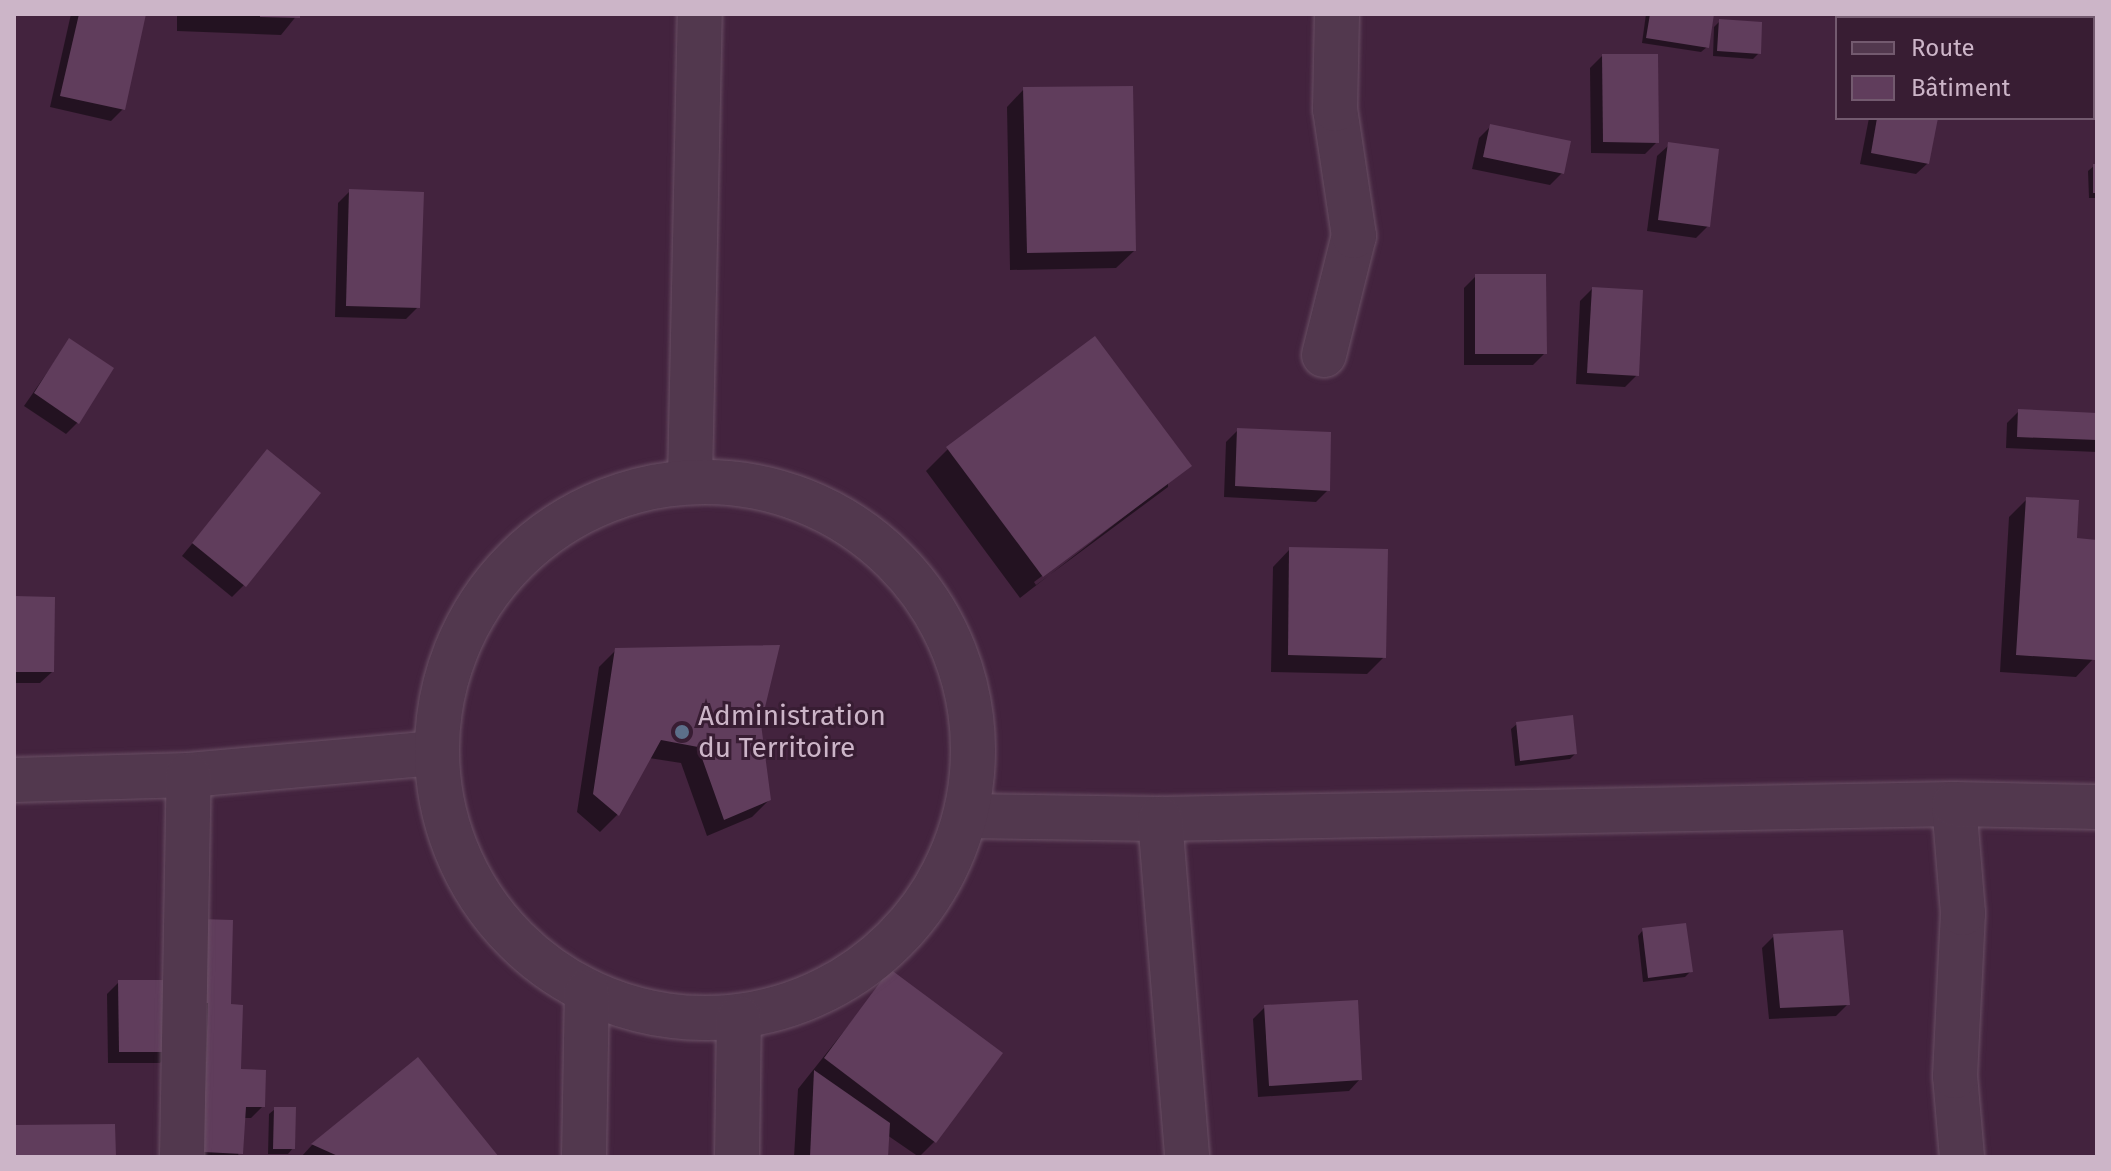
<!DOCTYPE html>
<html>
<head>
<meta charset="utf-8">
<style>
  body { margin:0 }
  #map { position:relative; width:2111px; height:1171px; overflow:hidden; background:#43233e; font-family:"Fira Sans",sans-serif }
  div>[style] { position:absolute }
  .shadow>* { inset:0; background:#0007 }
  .building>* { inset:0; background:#603d5c }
  .roads { filter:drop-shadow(0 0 2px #6a5065) drop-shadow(0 0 2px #6a5065) }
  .minor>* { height:44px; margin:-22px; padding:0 22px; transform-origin:22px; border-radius:22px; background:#52384e }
  .tertiary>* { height:44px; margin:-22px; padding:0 22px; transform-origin:22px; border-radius:22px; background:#52384e }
  .tertiary>.ring { margin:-22px; padding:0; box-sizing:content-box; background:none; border:44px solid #52384e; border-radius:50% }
  .dots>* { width:22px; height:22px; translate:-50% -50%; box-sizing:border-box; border:4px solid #381d33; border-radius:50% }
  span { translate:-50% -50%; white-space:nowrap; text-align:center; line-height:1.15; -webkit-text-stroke:6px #381d33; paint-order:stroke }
  .poi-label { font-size:28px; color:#ccb5c8 }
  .left { translate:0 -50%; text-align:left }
  .frame { position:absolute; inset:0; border:16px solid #ccb5c8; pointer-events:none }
  .legend { position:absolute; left:1835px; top:16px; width:260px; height:104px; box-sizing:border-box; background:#381d33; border:2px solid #735a6f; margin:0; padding:10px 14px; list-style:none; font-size:24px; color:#ccb5c8 }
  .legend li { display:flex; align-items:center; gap:16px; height:40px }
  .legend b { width:40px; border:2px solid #735a6f }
</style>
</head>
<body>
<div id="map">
  <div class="shadow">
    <i style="clip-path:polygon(71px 14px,144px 14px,123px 109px,111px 121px,50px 107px)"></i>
    <i style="clip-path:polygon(177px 14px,298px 14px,281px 35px,177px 31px)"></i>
    <i style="clip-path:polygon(1646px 14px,1700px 14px,1707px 47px,1701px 52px,1642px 43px)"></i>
    <i style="clip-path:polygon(1720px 21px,1759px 53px,1753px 59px,1713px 56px,1714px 27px)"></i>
    <i style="clip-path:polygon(1602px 56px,1657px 142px,1645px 154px,1591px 153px,1590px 68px)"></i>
    <i style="clip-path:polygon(1024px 89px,1134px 251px,1116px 268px,1010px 270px,1007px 107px)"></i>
    <i style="clip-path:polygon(1869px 118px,1936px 118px,1928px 163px,1916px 174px,1860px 164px)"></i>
    <i style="clip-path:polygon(1491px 126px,1562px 173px,1550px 185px,1472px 169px,1479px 138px)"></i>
    <i style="clip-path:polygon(1669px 145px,1708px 226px,1696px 238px,1647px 231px,1657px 156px)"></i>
    <i style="clip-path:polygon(2094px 166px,2097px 198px,2089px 198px,2088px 171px)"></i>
    <i style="clip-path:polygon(350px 191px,418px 307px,406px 319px,335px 317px,338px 203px)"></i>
    <i style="clip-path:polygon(1476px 276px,1545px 353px,1533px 365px,1464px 365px,1464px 288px)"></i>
    <i style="clip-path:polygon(1592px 289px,1637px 375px,1625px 387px,1576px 384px,1580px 301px)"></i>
    <i style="clip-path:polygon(69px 341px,78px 422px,66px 434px,24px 406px)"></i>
    <i style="clip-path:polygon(2019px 411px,2097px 415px,2097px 452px,2006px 448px,2007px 423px)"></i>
    <i style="clip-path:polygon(1238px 430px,1328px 490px,1316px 502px,1224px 497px,1226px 442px)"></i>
    <i style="clip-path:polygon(evenodd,948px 449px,1189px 466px,1020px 598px,926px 471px,948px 449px,1168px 482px,1168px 487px,1036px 585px,1034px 582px,1168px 482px)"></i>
    <i style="clip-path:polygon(267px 452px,244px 585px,232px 597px,182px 556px)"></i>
    <i style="clip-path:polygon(2027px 499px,2074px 540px,2097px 542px,2093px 659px,2076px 677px,2000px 672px,2009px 517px)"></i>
    <i style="clip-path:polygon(1290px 549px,1384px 657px,1367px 674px,1271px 672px,1273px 567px)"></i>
    <i style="clip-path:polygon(14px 598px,52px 672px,40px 683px,14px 683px)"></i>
    <i style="clip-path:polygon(616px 650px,759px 723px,769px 800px,752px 817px,707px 836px,681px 763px,649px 758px,617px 815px,600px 832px,577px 812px,599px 667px)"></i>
    <i style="clip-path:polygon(1517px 724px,1575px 754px,1570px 759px,1515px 766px,1511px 729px)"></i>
    <i style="clip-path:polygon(1643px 930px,1691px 971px,1685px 977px,1643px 982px,1638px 936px)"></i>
    <i style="clip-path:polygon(190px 933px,229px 1003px,238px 1071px,263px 1106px,251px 1118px,243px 1118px,238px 1157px,198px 1157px)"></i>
    <i style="clip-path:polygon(1774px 936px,1848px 1004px,1836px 1016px,1769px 1019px,1762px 948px)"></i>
    <i style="clip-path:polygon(891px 972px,935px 1141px,919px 1157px,887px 1135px,886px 1157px,794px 1157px,798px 1089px)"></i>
    <i style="clip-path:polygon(119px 982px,172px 1051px,160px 1063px,108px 1063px,107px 994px)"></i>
    <i style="clip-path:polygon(1265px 1007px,1360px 1079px,1349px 1091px,1258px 1097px,1253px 1019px)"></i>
    <i style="clip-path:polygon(418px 1060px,496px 1157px,301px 1157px,312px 1145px)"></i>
    <i style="clip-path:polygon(275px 1109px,293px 1148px,288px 1154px,268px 1154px,269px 1114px)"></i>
  </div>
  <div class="building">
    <i style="clip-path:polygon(79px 14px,146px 14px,125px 110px,60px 96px)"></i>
    <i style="clip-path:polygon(260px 14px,300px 14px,300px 18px,260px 17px)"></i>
    <i style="clip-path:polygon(1650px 14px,1714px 14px,1709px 48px,1646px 38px)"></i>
    <i style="clip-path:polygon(1719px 19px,1762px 22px,1761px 54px,1717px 51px)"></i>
    <i style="clip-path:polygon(1602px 54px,1658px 54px,1659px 143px,1603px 142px)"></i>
    <i style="clip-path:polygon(1133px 86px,1136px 251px,1027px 253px,1023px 87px)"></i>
    <i style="clip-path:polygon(1877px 118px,1938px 118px,1929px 164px,1871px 153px)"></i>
    <i style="clip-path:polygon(1490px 124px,1571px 141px,1564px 174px,1483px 157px)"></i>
    <i style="clip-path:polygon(1668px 142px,1719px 149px,1710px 227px,1658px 220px)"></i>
    <i style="clip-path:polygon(2093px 164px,2097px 164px,2097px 193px,2093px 193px)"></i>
    <i style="clip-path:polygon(349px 189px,424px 192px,420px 308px,346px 306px)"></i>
    <i style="clip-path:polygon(1475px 274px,1546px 274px,1547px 354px,1475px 354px)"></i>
    <i style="clip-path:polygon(1592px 287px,1643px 290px,1639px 376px,1587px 373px)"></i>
    <i style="clip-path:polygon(1095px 336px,1192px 466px,1043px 577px,946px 447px)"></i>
    <i style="clip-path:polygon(69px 338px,114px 368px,79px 424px,34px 393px)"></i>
    <i style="clip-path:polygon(2018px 409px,2097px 413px,2097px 440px,2017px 437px)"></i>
    <i style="clip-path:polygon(1237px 428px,1331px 432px,1330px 491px,1235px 486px)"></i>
    <i style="clip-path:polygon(267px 449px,321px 493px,246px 587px,192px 543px)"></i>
    <i style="clip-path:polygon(2026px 497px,2079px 500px,2077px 538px,2097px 540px,2095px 660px,2016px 655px)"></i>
    <i style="clip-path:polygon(1289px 547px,1388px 549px,1386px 658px,1288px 655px)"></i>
    <i style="clip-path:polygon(14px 596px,55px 597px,54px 672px,14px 672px)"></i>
    <i style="clip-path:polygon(780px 645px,761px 724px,771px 800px,724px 820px,698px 747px,661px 740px,619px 816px,593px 794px,615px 648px)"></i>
    <i style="clip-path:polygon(1573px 715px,1577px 754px,1520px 761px,1516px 722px)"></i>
    <i style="clip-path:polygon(201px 919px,233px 920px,231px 1004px,243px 1005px,241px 1069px,266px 1070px,265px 1107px,246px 1107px,243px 1154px,203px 1152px,208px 1003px,199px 1003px)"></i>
    <i style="clip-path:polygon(1686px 923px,1693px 972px,1648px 978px,1642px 928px)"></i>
    <i style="clip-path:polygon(1843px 930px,1850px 1005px,1780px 1008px,1773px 934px)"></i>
    <i style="clip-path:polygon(890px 969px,1003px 1053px,936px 1143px,824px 1058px)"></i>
    <i style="clip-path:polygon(118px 980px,173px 980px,174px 1052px,119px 1052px)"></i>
    <i style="clip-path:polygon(1358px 1000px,1362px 1080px,1269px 1086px,1264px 1005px)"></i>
    <i style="clip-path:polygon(418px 1057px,499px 1157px,340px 1157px,311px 1144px)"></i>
    <i style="clip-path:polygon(814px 1070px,890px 1123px,888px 1157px,810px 1157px)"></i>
    <i style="clip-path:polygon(274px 1107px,296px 1107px,295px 1149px,273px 1149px)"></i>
    <i style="clip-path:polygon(115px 1124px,116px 1157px,14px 1157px,14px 1125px)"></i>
  </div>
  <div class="roads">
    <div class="minor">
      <i style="left:1324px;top:355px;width:123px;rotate:-75.9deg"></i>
      <i style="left:1354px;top:236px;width:128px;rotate:-98.5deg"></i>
      <i style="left:1335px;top:109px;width:95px;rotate:-88.8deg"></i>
      <i style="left:14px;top:780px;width:175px;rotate:-1.6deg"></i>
      <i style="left:189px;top:775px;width:248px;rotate:-5.1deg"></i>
      <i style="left:967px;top:816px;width:193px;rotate:0.9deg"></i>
      <i style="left:1160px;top:819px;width:794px;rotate:-1.08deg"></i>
      <i style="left:1160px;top:819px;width:339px;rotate:85.4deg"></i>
      <i style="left:182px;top:1157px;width:382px;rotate:-89deg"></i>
      <i style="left:1962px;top:1157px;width:81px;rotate:-94.9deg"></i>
      <i style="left:1955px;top:1076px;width:163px;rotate:-87.2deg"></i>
      <i style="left:1963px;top:913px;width:109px;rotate:-94.7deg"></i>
      <i style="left:1954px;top:804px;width:143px;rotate:1.2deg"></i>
    </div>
    <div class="tertiary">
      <i style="left:690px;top:480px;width:466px;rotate:-88.8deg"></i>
      <i class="ring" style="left:437px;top:482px;width:492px;height:492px"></i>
      <i style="left:584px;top:1157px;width:165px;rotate:-89deg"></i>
      <i style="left:737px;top:1157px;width:139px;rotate:-89.2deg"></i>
    </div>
  </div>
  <div class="dots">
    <i style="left:682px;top:732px;background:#5c6f8a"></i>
  </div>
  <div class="poi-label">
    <span class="left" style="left:698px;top:732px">Administration<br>du Territoire</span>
  </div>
  <div class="frame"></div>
  <ul class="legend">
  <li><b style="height:10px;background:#52384e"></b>Route</li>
  <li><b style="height:22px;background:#603d5c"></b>Bâtiment</li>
  </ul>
</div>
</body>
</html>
